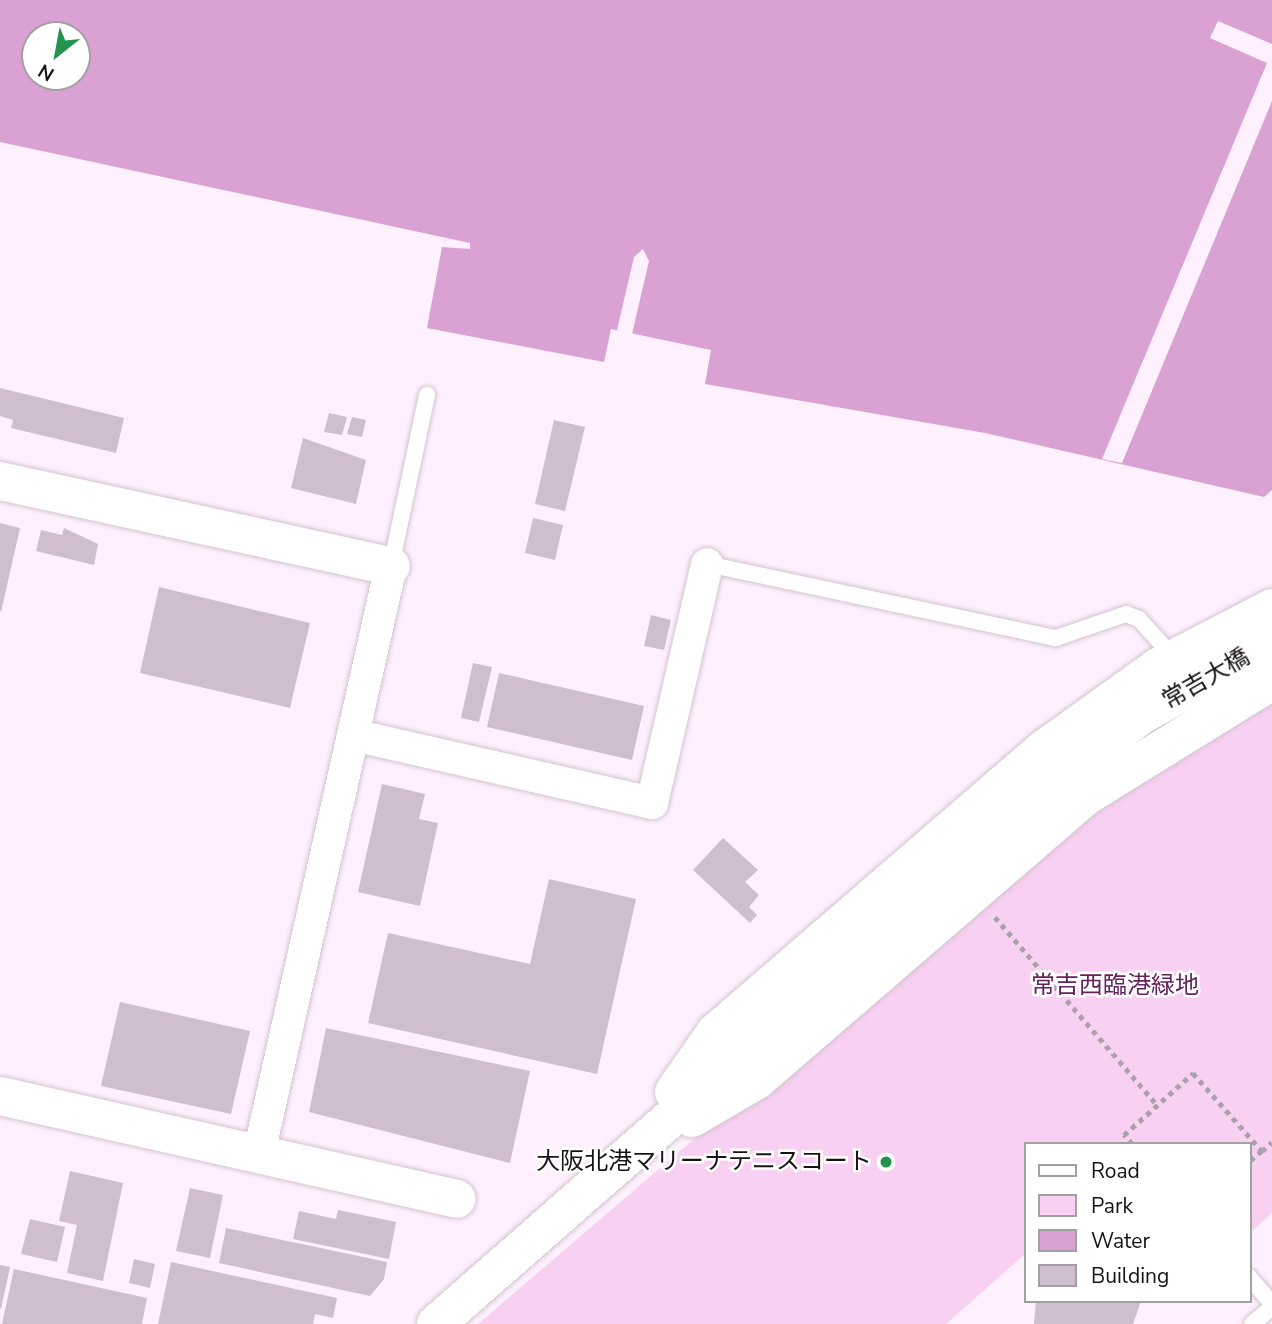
<!DOCTYPE html>
<html>
<head>
<meta charset="utf-8">
<style>
  body { margin:0 }
  #map { position:relative; width:1272px; height:1324px; overflow:hidden; background:#fef0fc; font-family:"Nunito Sans","Noto Sans JP",sans-serif }
  div>[style] { position:absolute }
  .green>* { inset:0; background:#f8d0f2 }
  .water>* { inset:0; background:#daa2d3 }
  .pier>* { inset:0; background:#fef0fc }
  .building>* { inset:0; background:#cfbfcc }
  .path>* { height:4.5px; margin-top:-2.25px; transform-origin:0; background:repeating-linear-gradient(90deg,#aba1aa 0 5px,transparent 0 10px) }
  .roads { filter:drop-shadow(0 0 2px #d3c3d0) drop-shadow(0 0 2px #d3c3d0) }
  .lane>* { height:16px; margin:-8px; padding:0 8px; transform-origin:8px; border-radius:8px; background:#fff }
  .street>* { height:32px; margin:-16px; padding:0 16px; transform-origin:16px; border-radius:16px; background:#fff }
  .secondary>* { height:38px; margin:-19px; padding:0 19px; transform-origin:19px; border-radius:19px; background:#fff }
  .dots>* { width:19px; height:19px; translate:-50% -50%; box-sizing:border-box; border:4px solid #fff; border-radius:50% }
  span { translate:-50% -50%; white-space:nowrap; text-align:center; line-height:1.15; -webkit-text-stroke:5px #fff; paint-order:stroke }
  .street-label { font-size:24px; color:#171216 }
  .park-label { font-size:24px; color:#63225d }
  .poi-label { font-size:24px; color:#171216 }
  .right { translate:-100% -50%; text-align:right }
  .legend { position:absolute; left:1024px; top:1142px; width:228px; height:161px; box-sizing:border-box; background:#fff; border:2px solid #a2a0a2; margin:0; padding:9px 12px; list-style:none; font-size:21px; color:#171216 }
  .legend li { display:flex; align-items:center; gap:14px; height:35px }
  .legend b { width:35px; border:2px solid #a2a0a2 }
  .north { position:absolute; left:21px; top:21px; width:70px; height:70px; box-sizing:border-box; background:#fff; border:2px solid #a2a0a2; border-radius:50%; rotate:211deg; font-size:19px; font-weight:700; line-height:28px; text-align:center; color:#171216 }
  .north::after { content:''; display:block; margin:auto; width:24px; height:32px; background:#23934d; clip-path:polygon(50% 0,100% 100%,50% 72%,0 100%) }
</style>
</head>
<body>
<div id="map">
  <div class="green">
    <i style="clip-path:polygon(1272px 691px,1272px 1213px,1249px 1234px,1249px 1144px,1025px 1144px,1025px 1254px,946px 1324px,478px 1324px,1034px 848px)"></i>
  </div>
  <div class="water">
    <i style="clip-path:polygon(evenodd,0 0,1272px 0,1272px 490px,1264px 497px,985px 433px,705px 384px,711px 350px,611px 329px,604px 362px,427px 328px,442px 247px,470px 249px,470px 243px,0 142px,0 0,35px 35px,77px 35px,77px 77px,35px 77px,35px 35px)"></i>
  </div>
  <div class="pier">
    <i style="clip-path:polygon(1218px 21px,1272px 44px,1272px 101px,1122px 463px,1102px 459px,1267px 63px,1210px 38px)"></i>
    <i style="clip-path:polygon(643px 249px,649px 261px,632px 334px,617px 330px,634px 257px)"></i>
  </div>
  <div class="building">
    <i style="clip-path:polygon(0 388px,124px 418px,116px 453px,11px 428px,13px 420px,0 416px)"></i>
    <i style="clip-path:polygon(329px 413px,347px 417px,342px 435px,324px 432px)"></i>
    <i style="clip-path:polygon(352px 417px,366px 420px,362px 437px,347px 434px)"></i>
    <i style="clip-path:polygon(554px 420px,585px 427px,565px 511px,535px 504px)"></i>
    <i style="clip-path:polygon(303px 438px,366px 460px,356px 504px,291px 488px)"></i>
    <i style="clip-path:polygon(533px 518px,563px 525px,555px 560px,525px 553px)"></i>
    <i style="clip-path:polygon(0 523px,20px 528px,1px 612px,0 611px)"></i>
    <i style="clip-path:polygon(64px 528px,98px 544px,94px 565px,36px 551px,41px 530px,62px 535px)"></i>
    <i style="clip-path:polygon(159px 587px,310px 623px,290px 708px,140px 673px)"></i>
    <i style="clip-path:polygon(651px 615px,671px 620px,664px 650px,644px 646px)"></i>
    <i style="clip-path:polygon(473px 663px,492px 667px,479px 722px,461px 718px)"></i>
    <i style="clip-path:polygon(499px 673px,644px 706px,632px 760px,487px 727px)"></i>
    <i style="clip-path:polygon(382px 784px,425px 794px,419px 819px,438px 823px,420px 906px,358px 892px)"></i>
    <i style="clip-path:polygon(723px 838px,758px 870px,745px 882px,759px 895px,749px 907px,757px 915px,750px 923px,693px 870px)"></i>
    <i style="clip-path:polygon(549px 879px,636px 899px,597px 1074px,368px 1023px,388px 933px,530px 964px)"></i>
    <i style="clip-path:polygon(120px 1002px,250px 1031px,231px 1114px,101px 1086px)"></i>
    <i style="clip-path:polygon(326px 1028px,530px 1071px,510px 1163px,309px 1112px)"></i>
    <i style="clip-path:polygon(70px 1171px,123px 1183px,103px 1281px,67px 1273px,77px 1225px,59px 1221px)"></i>
    <i style="clip-path:polygon(190px 1188px,223px 1195px,210px 1258px,176px 1251px)"></i>
    <i style="clip-path:polygon(338px 1210px,396px 1222px,389px 1259px,293px 1239px,299px 1211px,336px 1219px)"></i>
    <i style="clip-path:polygon(30px 1219px,65px 1227px,57px 1262px,21px 1254px)"></i>
    <i style="clip-path:polygon(226px 1228px,387px 1262px,384px 1279px,370px 1296px,219px 1263px)"></i>
    <i style="clip-path:polygon(134px 1259px,155px 1264px,150px 1288px,129px 1283px)"></i>
    <i style="clip-path:polygon(171px 1262px,337px 1298px,333px 1318px,315px 1314px,313px 1324px,158px 1324px)"></i>
    <i style="clip-path:polygon(0 1265px,10px 1267px,1px 1309px,0 1308px)"></i>
    <i style="clip-path:polygon(14px 1269px,147px 1298px,142px 1324px,2px 1324px)"></i>
    <i style="clip-path:polygon(1036px 1301px,1141px 1301px,1133px 1324px,1034px 1324px)"></i>
  </div>
  <div class="path">
    <i style="left:995px;top:917px;width:248px;rotate:49.2deg"></i>
    <i style="left:1132px;top:1144px;width:12px;rotate:-132deg"></i>
    <i style="left:1124px;top:1135px;width:93px;rotate:-41.9deg"></i>
    <i style="left:1193px;top:1073px;width:104px;rotate:48.5deg"></i>
    <i style="left:1262px;top:1151px;width:17px;rotate:140deg"></i>
    <i style="left:1262px;top:1151px;width:13px;rotate:-42deg"></i>
  </div>
  <div class="roads">
    <div class="lane">
      <i style="left:707px;top:564px;width:357px;rotate:12deg"></i>
      <i style="left:1056px;top:638px;width:74px;rotate:-18.9deg"></i>
      <i style="left:1126px;top:614px;width:14px;rotate:21deg"></i>
      <i style="left:1139px;top:619px;width:52px;rotate:48.1deg"></i>
      <i style="left:391px;top:566px;width:175px;rotate:-78.1deg"></i>
      <i style="left:1249px;top:1277px;width:35px;rotate:49deg"></i>
      <i style="left:1252px;top:1324px;width:26px;rotate:-40deg"></i>
    </div>
    <div class="street">
      <i style="left:353px;top:735px;width:307px;rotate:12.8deg"></i>
      <i style="left:652px;top:803px;width:245px;rotate:-77deg"></i>
      <i style="left:259px;top:1153px;width:602px;rotate:-77.33deg"></i>
    </div>
    <div class="secondary">
      <i style="left:0;top:481px;width:400px;rotate:12.3deg"></i>
      <i style="left:674px;top:1092px;width:72px;rotate:-55.2deg"></i>
      <i style="left:715px;top:1033px;width:435px;rotate:-40.8deg"></i>
      <i style="left:1044px;top:749px;width:140px;rotate:-35.7deg"></i>
      <i style="left:1158px;top:667px;width:128px;rotate:-27.4deg"></i>
      <i style="left:0;top:1096px;width:468px;rotate:12.7deg"></i>
      <i style="left:692px;top:1118px;width:75px;rotate:-30.3deg"></i>
      <i style="left:757px;top:1080px;width:435px;rotate:-40.8deg"></i>
      <i style="left:1086px;top:796px;width:219px;rotate:-31.7deg"></i>
      <i style="left:436px;top:1324px;width:828px;rotate:-41.23deg"></i>
      <i style="left:1059px;top:778px;width:102px;rotate:-37.4deg"></i>
      <i style="left:1140px;top:716px;width:151px;rotate:-29.3deg"></i>
    </div>
  </div>
  <div class="dots">
    <i style="left:886px;top:1162px;background:#23934d"></i>
  </div>
  <div class="street-label">
    <span style="left:1206px;top:679px;rotate:-30deg">常吉大橋</span>
  </div>
  <div class="park-label">
    <span style="left:1115px;top:986px">常吉西臨港緑地</span>
  </div>
  <div class="poi-label">
    <span class="right" style="left:872px;top:1162px">大阪北港マリーナテニスコート</span>
  </div>
  <ul class="legend">
  <li><b style="height:9px;background:#fff"></b>Road</li>
  <li><b style="height:19px;background:#f8d0f2"></b>Park</li>
  <li><b style="height:19px;background:#daa2d3"></b>Water</li>
  <li><b style="height:19px;background:#cfbfcc"></b>Building</li>
  </ul>
  <div class="north">N</div>
</div>
</body>
</html>
